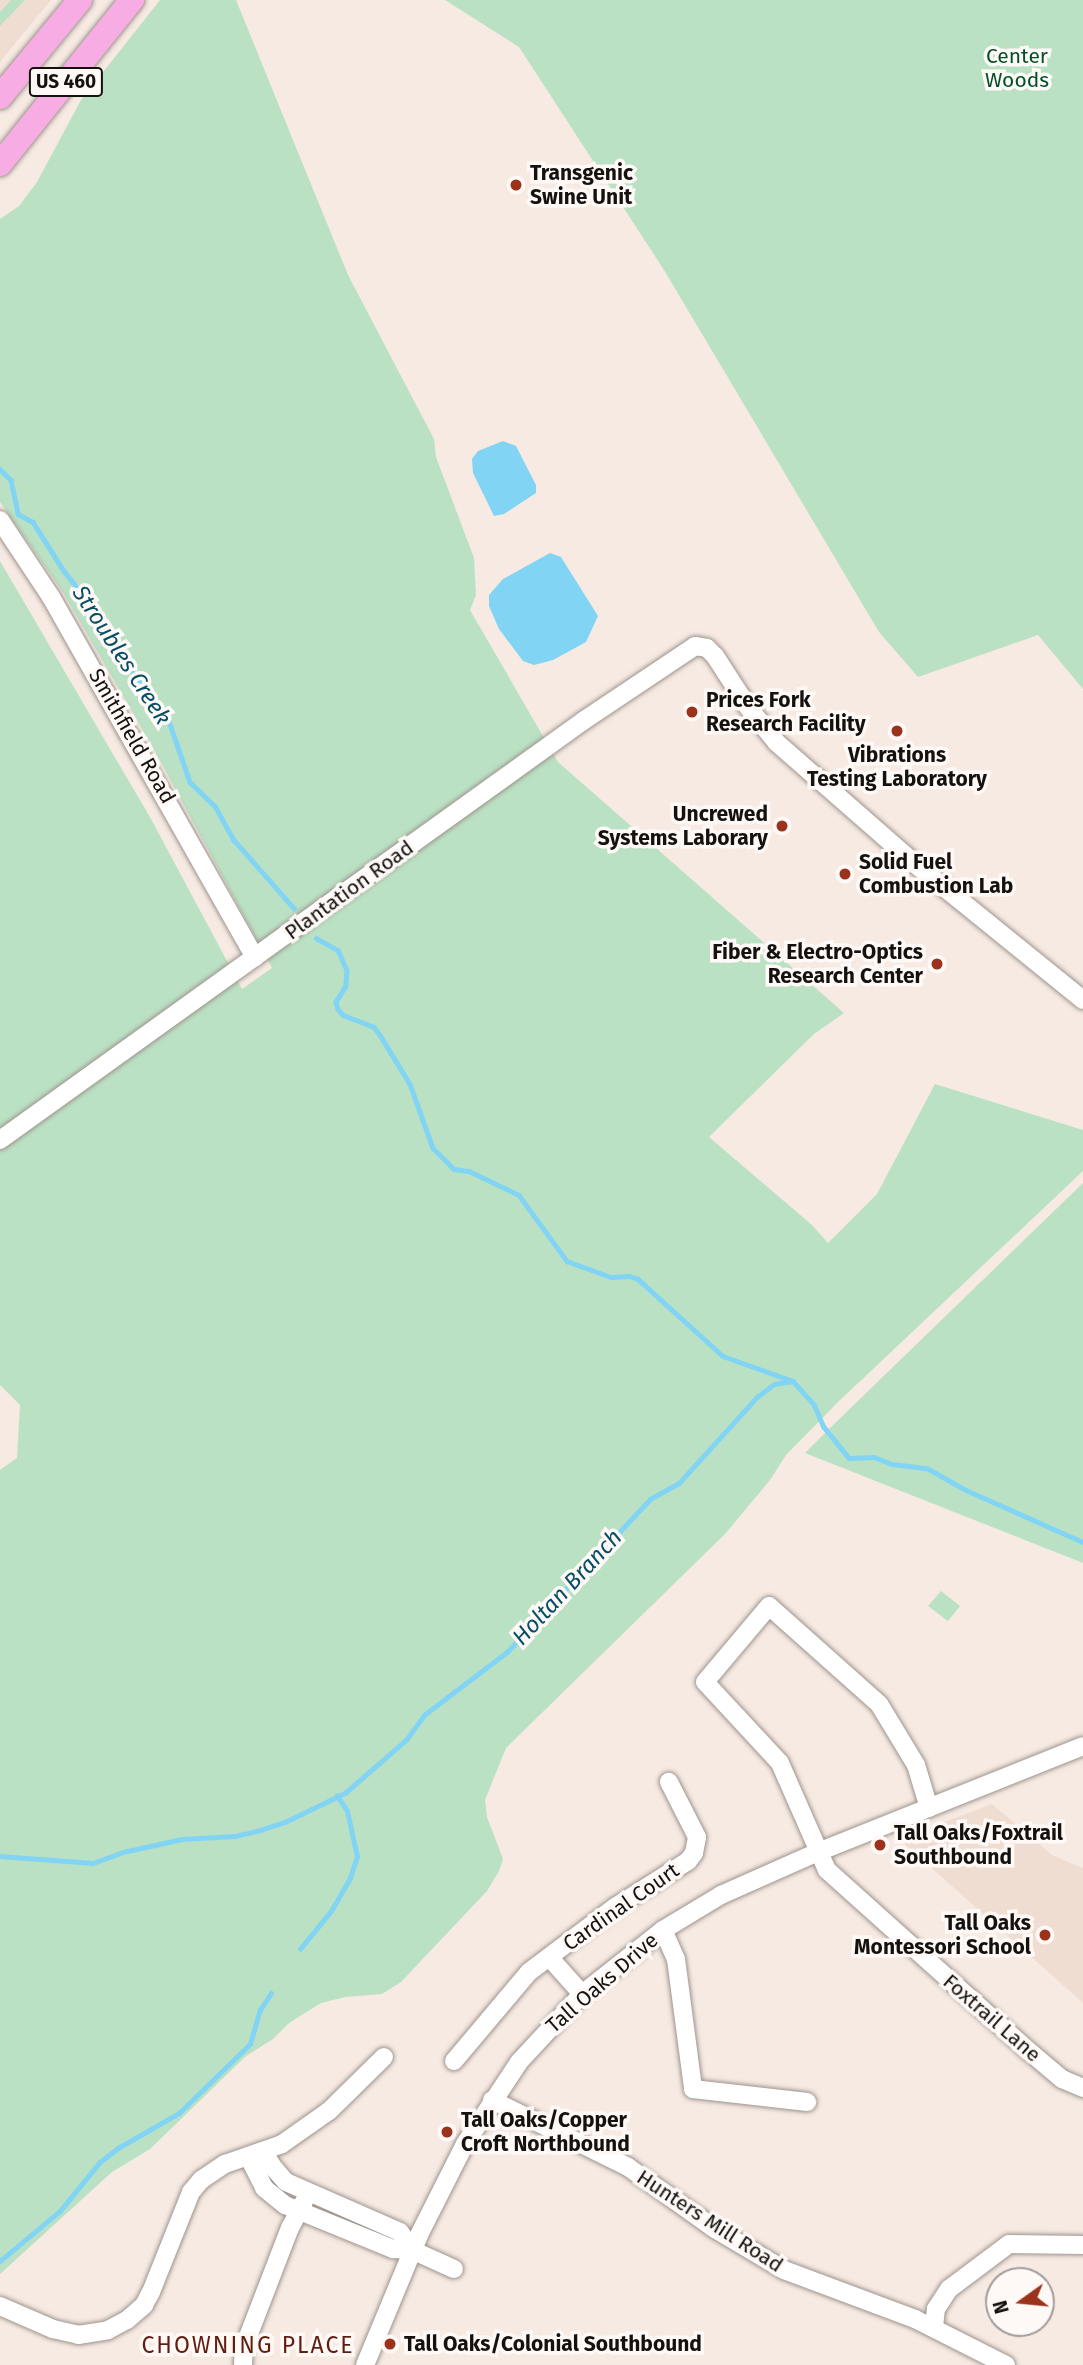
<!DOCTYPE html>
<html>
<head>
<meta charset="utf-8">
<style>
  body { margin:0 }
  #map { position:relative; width:1083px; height:2365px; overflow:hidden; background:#f6eae3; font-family:"Fira Sans",sans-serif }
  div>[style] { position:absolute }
  .built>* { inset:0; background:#f0ddd2 }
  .green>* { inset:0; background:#bbe1c4 }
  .water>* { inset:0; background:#82d4f4 }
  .stream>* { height:4.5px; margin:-2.25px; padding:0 2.25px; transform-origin:2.25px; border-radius:2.25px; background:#82d4f4 }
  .roads { filter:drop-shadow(0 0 2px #9e948d) drop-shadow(0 0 2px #9e948d) }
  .minor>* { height:18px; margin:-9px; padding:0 9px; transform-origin:9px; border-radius:9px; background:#fff }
  .highway>* { height:24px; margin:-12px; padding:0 12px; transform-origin:12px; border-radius:12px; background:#f7ade3 }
  .dots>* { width:19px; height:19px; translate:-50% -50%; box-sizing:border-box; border:4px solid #fef9f6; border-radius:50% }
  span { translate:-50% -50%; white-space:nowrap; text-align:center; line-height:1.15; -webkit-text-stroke:7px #fef9f6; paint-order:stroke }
  .shield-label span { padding:2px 5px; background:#fef9f6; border:2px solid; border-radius:5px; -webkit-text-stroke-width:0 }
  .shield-label { font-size:19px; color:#15110f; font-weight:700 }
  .park-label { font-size:21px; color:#025026 }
  .poi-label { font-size:21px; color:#15110f; font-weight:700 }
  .left { translate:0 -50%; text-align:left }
  .right { translate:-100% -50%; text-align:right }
  .street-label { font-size:21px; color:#15110f }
  .water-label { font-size:23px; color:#074f65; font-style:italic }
  .neighbourhood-label { font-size:23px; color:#611e10; letter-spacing:2px }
  .north { position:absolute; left:985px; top:2267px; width:70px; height:70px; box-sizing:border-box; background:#fef9f6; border:2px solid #a19c9a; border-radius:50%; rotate:255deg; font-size:19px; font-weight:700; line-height:28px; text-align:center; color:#15110f }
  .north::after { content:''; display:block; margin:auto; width:24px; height:32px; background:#9b321b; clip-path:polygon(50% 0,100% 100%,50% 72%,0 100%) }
</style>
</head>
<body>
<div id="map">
  <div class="built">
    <i style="clip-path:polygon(0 0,51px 0,0 62px)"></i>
    <i style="clip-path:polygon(992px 1804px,1052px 1855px,1083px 1868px,1083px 2003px,899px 1839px)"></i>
  </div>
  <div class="green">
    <i style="clip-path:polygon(11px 0,25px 0,0 26px,0 12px)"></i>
    <i style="clip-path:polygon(160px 0,236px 0,348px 275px,434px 439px,436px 457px,474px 558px,476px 595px,470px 610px,558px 762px,844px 1013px,814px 1034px,709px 1137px,812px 1225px,828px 1243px,877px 1194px,935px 1084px,1083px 1130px,1083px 1171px,838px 1402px,786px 1455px,770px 1480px,725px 1534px,506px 1748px,485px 1800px,487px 1817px,503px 1859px,499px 1871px,487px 1891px,401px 1982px,382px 1994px,345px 1997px,321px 2003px,289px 2023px,273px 2039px,246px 2056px,150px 2149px,112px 2172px,0 2274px,0 1470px,17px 1458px,20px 1405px,0 1385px,0 561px,151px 819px,242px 989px,272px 968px,152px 746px,64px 594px,0 502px,0 219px,19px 206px,37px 182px,81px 100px)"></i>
    <i style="clip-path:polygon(445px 0,1083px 0,1083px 689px,1038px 635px,918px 677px,879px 632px,664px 270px,519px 47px)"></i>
    <i style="clip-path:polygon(1083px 1183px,1083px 1563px,805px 1453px,832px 1426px)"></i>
    <i style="clip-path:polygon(941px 1591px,960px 1606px,948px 1621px,928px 1606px)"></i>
  </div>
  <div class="water">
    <i style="clip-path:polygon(503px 441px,516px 446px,536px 485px,536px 493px,504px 514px,494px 516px,473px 473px,472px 459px,478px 451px)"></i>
    <i style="clip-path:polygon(550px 553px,561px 557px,598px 616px,586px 642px,553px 660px,534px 665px,523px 661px,499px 629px,489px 606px,489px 595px,503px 579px)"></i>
  </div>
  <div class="stream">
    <i style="left:0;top:469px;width:16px;rotate:45deg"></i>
    <i style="left:11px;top:480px;width:35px;rotate:78deg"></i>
    <i style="left:18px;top:514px;width:17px;rotate:28deg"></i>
    <i style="left:33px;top:522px;width:58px;rotate:57.7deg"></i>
    <i style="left:64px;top:571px;width:53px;rotate:51.8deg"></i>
    <i style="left:97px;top:613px;width:87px;rotate:58.7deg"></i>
    <i style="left:142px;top:687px;width:43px;rotate:51.5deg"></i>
    <i style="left:169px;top:721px;width:65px;rotate:71deg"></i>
    <i style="left:190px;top:782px;width:35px;rotate:44deg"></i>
    <i style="left:215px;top:806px;width:39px;rotate:61deg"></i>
    <i style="left:234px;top:840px;width:91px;rotate:48.6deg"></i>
    <i style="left:316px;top:938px;width:25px;rotate:29deg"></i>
    <i style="left:338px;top:950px;width:22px;rotate:66deg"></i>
    <i style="left:347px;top:970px;width:16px;rotate:94deg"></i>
    <i style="left:346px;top:986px;width:19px;rotate:122deg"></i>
    <i style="left:336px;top:1002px;width:7px;rotate:74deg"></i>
    <i style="left:338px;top:1009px;width:8px;rotate:50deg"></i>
    <i style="left:343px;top:1015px;width:33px;rotate:21deg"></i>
    <i style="left:374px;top:1027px;width:10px;rotate:53deg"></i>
    <i style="left:380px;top:1035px;width:57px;rotate:58.5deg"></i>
    <i style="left:410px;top:1084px;width:68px;rotate:70.2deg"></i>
    <i style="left:433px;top:1148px;width:30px;rotate:45deg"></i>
    <i style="left:454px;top:1169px;width:15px;rotate:8deg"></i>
    <i style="left:469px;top:1171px;width:55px;rotate:25.6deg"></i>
    <i style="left:519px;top:1195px;width:82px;rotate:54deg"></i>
    <i style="left:567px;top:1261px;width:47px;rotate:20deg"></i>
    <i style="left:611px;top:1277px;width:18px;rotate:-3deg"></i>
    <i style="left:629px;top:1276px;width:9px;rotate:18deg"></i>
    <i style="left:638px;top:1279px;width:115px;rotate:42.2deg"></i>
    <i style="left:723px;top:1356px;width:74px;rotate:19.7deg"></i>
    <i style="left:793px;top:1381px;width:31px;rotate:48deg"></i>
    <i style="left:814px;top:1404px;width:25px;rotate:67deg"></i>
    <i style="left:824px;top:1427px;width:40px;rotate:51deg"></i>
    <i style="left:849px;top:1458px;width:25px;rotate:-2deg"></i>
    <i style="left:874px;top:1457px;width:19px;rotate:21deg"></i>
    <i style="left:892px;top:1464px;width:35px;rotate:7deg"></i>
    <i style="left:927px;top:1468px;width:45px;rotate:29.4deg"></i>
    <i style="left:966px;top:1490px;width:128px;rotate:24deg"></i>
    <i style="left:0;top:1856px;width:93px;rotate:4.3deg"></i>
    <i style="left:93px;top:1863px;width:32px;rotate:-20deg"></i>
    <i style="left:123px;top:1852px;width:60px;rotate:-12.4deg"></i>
    <i style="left:182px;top:1839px;width:53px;rotate:-3.2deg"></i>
    <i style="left:235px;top:1836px;width:26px;rotate:-13deg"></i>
    <i style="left:260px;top:1830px;width:26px;rotate:-18deg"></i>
    <i style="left:285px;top:1822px;width:67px;rotate:-25.8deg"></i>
    <i style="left:345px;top:1793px;width:81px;rotate:-41deg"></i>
    <i style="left:406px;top:1740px;width:31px;rotate:-54deg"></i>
    <i style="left:424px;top:1715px;width:104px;rotate:-37.2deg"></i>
    <i style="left:507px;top:1652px;width:209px;rotate:-46.9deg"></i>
    <i style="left:650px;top:1499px;width:33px;rotate:-29deg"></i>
    <i style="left:679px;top:1483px;width:116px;rotate:-47.8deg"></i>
    <i style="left:757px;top:1397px;width:21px;rotate:-37deg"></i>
    <i style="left:774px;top:1384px;width:19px;rotate:-9deg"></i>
    <i style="left:300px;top:1949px;width:49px;rotate:-50.8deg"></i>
    <i style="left:331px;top:1911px;width:38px;rotate:-60deg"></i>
    <i style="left:350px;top:1878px;width:22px;rotate:-72deg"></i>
    <i style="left:357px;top:1857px;width:47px;rotate:-102.3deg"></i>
    <i style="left:347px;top:1811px;width:18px;rotate:-124deg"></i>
    <i style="left:0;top:2261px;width:78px;rotate:-39.8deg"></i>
    <i style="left:60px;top:2211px;width:63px;rotate:-50.8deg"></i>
    <i style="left:100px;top:2162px;width:23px;rotate:-38deg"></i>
    <i style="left:118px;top:2148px;width:70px;rotate:-29.8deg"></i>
    <i style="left:179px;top:2113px;width:99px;rotate:-44.2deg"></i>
    <i style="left:250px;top:2044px;width:35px;rotate:-74deg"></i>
    <i style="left:260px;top:2010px;width:20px;rotate:-57deg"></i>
  </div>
  <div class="roads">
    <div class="minor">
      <i style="left:0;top:520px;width:92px;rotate:56.5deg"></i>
      <i style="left:51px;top:597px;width:414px;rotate:60.5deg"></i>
      <i style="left:0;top:1140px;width:718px;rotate:-35.7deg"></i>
      <i style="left:583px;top:721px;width:135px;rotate:-33.8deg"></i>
      <i style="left:695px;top:646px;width:12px;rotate:9deg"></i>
      <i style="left:707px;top:648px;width:11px;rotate:45deg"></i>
      <i style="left:715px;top:656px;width:61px;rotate:57.1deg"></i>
      <i style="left:748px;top:707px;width:46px;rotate:51.1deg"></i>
      <i style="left:777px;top:743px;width:190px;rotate:41.2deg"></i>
      <i style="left:920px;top:868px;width:210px;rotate:39deg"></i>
      <i style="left:929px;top:1808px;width:45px;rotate:-106.8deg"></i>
      <i style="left:916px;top:1765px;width:71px;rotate:-121.2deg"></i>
      <i style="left:879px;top:1704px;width:147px;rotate:-138.3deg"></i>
      <i style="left:769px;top:1606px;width:99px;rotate:130.1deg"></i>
      <i style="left:705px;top:1682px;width:110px;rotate:47.2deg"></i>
      <i style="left:780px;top:1763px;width:117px;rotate:66.3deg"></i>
      <i style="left:827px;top:1870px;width:273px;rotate:41.9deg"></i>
      <i style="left:1030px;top:2052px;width:42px;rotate:40.2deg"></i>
      <i style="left:1062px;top:2079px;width:23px;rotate:23deg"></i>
      <i style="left:663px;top:1930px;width:32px;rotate:66deg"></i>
      <i style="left:676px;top:1959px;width:131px;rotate:82.5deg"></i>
      <i style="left:693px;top:2089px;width:115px;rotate:6.5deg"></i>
      <i style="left:549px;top:1957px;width:50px;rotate:48.3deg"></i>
      <i style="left:454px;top:2061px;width:116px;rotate:-49.9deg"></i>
      <i style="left:529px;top:1972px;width:108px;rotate:-37.1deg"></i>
      <i style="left:615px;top:1907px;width:86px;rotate:-32.2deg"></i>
      <i style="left:688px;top:1861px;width:10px;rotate:-53deg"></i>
      <i style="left:694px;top:1853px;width:16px;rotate:-79deg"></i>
      <i style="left:697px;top:1837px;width:62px;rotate:-117deg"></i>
      <i style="left:492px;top:2100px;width:152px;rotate:26.2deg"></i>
      <i style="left:628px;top:2167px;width:107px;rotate:35.5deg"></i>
      <i style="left:715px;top:2229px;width:80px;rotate:30.7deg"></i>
      <i style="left:784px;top:2270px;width:140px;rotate:20.5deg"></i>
      <i style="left:915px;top:2319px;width:102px;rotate:26.8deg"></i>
      <i style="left:264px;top:2152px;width:16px;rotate:60deg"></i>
      <i style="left:272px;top:2166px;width:21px;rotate:49deg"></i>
      <i style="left:286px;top:2182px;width:124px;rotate:23.7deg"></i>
      <i style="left:400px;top:2232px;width:22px;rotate:56deg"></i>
      <i style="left:412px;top:2250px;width:46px;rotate:24.3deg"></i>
      <i style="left:248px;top:2156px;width:36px;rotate:63deg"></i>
      <i style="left:264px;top:2188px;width:27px;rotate:39deg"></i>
      <i style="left:285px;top:2205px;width:117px;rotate:22.2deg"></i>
      <i style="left:393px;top:2249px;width:19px;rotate:3deg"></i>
      <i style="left:0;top:2306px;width:58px;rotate:23.5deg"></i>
      <i style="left:53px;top:2329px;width:26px;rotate:13deg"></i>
      <i style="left:78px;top:2335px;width:30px;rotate:-9deg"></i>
      <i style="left:108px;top:2330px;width:21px;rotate:-28deg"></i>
      <i style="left:127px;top:2320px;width:23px;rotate:-41deg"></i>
      <i style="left:144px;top:2305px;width:15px;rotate:-62deg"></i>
      <i style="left:151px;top:2292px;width:108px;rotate:-68.2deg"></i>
      <i style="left:191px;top:2192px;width:16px;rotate:-50deg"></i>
      <i style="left:201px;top:2180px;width:29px;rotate:-34deg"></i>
      <i style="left:225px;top:2164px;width:60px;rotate:-19.3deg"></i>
      <i style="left:282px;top:2144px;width:57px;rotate:-35.1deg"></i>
      <i style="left:329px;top:2111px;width:77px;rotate:-44.5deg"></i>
      <i style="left:934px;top:2327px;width:18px;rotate:-84deg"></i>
      <i style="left:936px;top:2309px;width:24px;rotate:-57deg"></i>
      <i style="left:949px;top:2289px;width:75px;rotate:-36.9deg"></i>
      <i style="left:1009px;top:2244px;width:74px;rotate:0.8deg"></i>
      <i style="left:243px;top:2365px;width:18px;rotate:-87deg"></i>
      <i style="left:244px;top:2347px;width:128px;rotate:-68.9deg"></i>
      <i style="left:290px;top:2228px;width:30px;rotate:-62deg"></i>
      <i style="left:365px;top:2365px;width:141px;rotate:-67.4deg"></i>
      <i style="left:419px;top:2235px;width:102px;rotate:-63.2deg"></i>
      <i style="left:465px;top:2144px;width:98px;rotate:-56.6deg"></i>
      <i style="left:519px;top:2062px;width:93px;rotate:-47.2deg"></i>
      <i style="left:582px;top:1994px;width:103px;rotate:-38.3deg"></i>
      <i style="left:663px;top:1930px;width:68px;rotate:-31.1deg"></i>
      <i style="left:721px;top:1895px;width:106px;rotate:-23.9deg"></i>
      <i style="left:818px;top:1852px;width:285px;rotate:-21.8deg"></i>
    </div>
    <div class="highway">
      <i style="left:0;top:97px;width:126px;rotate:-50.5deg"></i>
      <i style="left:0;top:164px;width:211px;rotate:-51.2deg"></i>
    </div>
  </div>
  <div class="dots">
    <i style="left:516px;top:185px;background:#9b321b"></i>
    <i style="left:692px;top:712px;background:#9b321b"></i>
    <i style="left:897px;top:731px;background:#9b321b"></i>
    <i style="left:782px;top:826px;background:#9b321b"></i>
    <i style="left:845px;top:874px;background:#9b321b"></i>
    <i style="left:937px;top:964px;background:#9b321b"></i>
    <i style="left:880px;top:1845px;background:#9b321b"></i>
    <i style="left:1045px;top:1935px;background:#9b321b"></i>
    <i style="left:447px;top:2132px;background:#9b321b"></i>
    <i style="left:390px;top:2344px;background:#9b321b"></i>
  </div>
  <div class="shield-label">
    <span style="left:66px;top:82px">US 460</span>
  </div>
  <div class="park-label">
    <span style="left:1017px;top:68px">Center<br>Woods</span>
  </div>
  <div class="poi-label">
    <span class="left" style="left:530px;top:185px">Transgenic<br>Swine Unit</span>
    <span class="left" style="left:706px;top:712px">Prices Fork<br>Research Facility</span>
    <span style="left:897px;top:767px">Vibrations<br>Testing Laboratory</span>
    <span class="right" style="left:768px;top:826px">Uncrewed<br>Systems Laborary</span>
    <span class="left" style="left:859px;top:874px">Solid Fuel<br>Combustion Lab</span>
    <span class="right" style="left:923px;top:964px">Fiber &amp; Electro-Optics<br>Research Center</span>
    <span class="left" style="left:894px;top:1845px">Tall Oaks/Foxtrail<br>Southbound</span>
    <span class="right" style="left:1031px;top:1935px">Tall Oaks<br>Montessori School</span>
    <span class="left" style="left:461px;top:2132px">Tall Oaks/Copper<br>Croft Northbound</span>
    <span class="left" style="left:404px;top:2344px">Tall Oaks/Colonial Southbound</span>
  </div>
  <div class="street-label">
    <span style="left:132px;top:736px;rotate:60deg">Smithfield Road</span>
    <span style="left:349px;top:890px;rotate:-36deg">Plantation Road</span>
    <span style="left:621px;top:1907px;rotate:-35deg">Cardinal Court</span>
    <span style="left:602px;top:1983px;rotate:-41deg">Tall Oaks Drive</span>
    <span style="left:992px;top:2018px;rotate:41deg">Foxtrail Lane</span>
    <span style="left:710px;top:2221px;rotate:33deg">Hunters Mill Road</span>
  </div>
  <div class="water-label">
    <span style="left:122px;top:655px;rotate:57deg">Stroubles Creek</span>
    <span style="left:567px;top:1587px;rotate:-47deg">Holtan Branch</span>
  </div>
  <div class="neighbourhood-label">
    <span style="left:248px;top:2345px">CHOWNING PLACE</span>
  </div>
  <div class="north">N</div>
</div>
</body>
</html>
